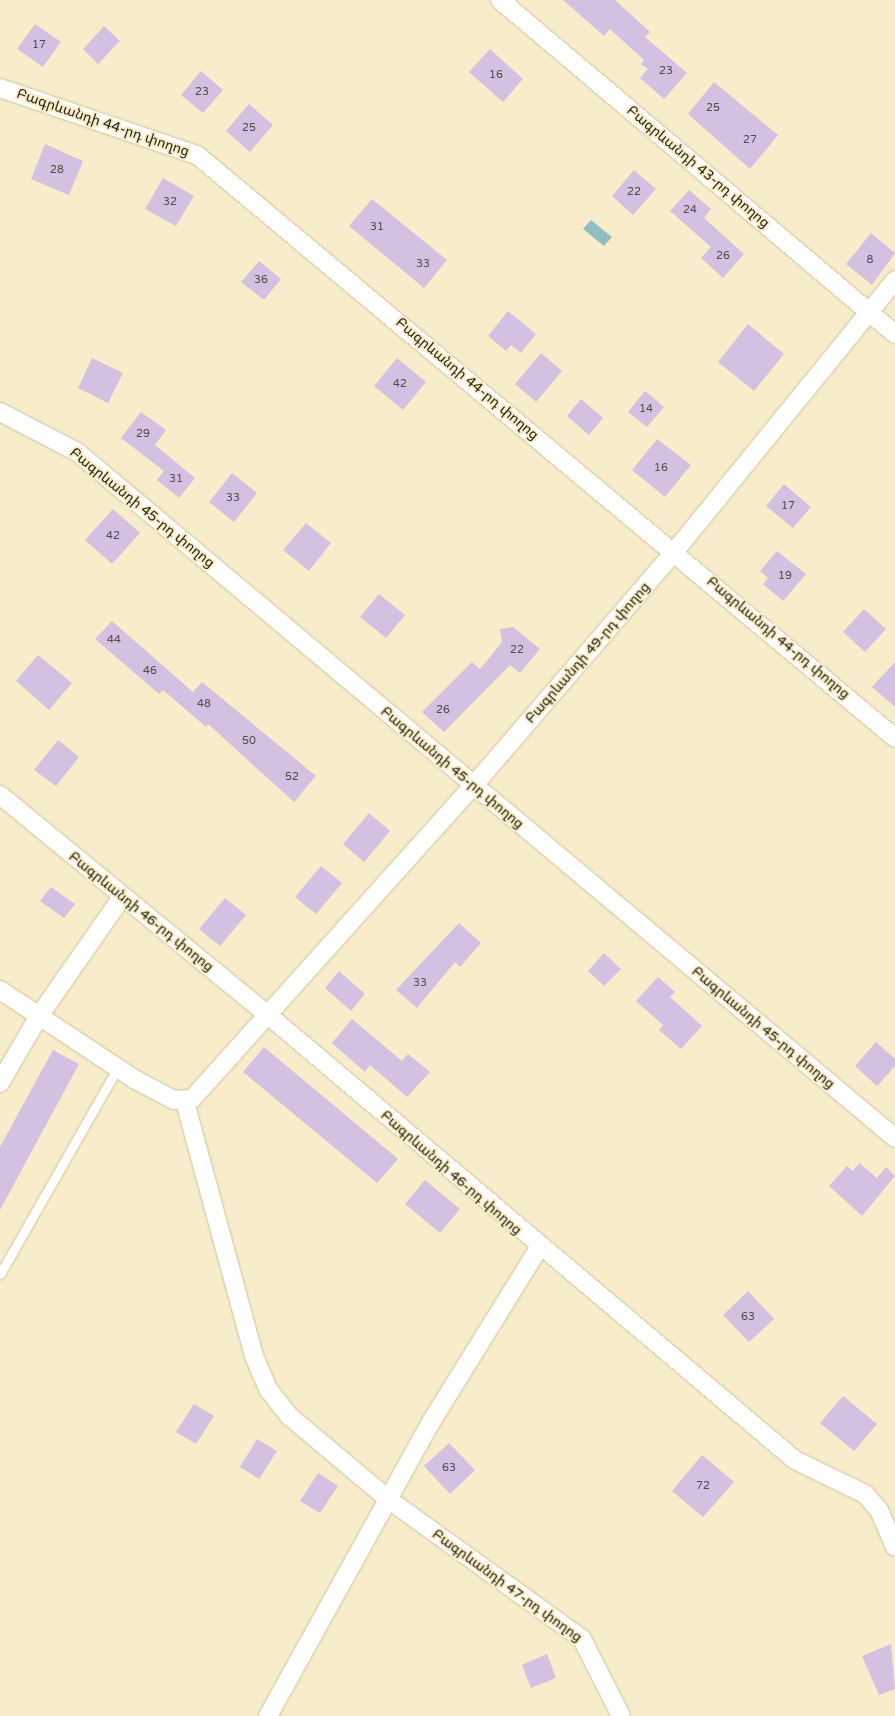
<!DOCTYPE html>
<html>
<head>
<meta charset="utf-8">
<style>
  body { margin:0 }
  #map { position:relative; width:895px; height:1716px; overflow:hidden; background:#f8edca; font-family:"Varela Round","Noto Sans Armenian",sans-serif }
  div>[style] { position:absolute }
  .water>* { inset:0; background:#90bfc0 }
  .building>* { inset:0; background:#d4c0e1 }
  .roads { filter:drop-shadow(0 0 1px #cec3a1) drop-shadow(0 0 1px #cec3a1) }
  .service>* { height:9px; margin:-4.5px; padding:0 4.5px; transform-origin:4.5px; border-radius:4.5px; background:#fff }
  .minor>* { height:18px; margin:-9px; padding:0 9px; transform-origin:9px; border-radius:9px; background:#fff }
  span { translate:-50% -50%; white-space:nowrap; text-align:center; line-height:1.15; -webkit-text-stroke:4px #f8edca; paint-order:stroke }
  .number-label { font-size:11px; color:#524a49 }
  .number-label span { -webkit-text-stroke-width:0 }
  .street-label { font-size:14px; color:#272316 }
</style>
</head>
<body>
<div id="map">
  <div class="water">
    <i style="clip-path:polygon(591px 220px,612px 237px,604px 246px,583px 229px)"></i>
  </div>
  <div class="building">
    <i style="clip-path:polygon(563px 0,615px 0,650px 32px,645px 37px,687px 73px,664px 99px,640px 78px,648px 69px,641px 64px,644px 60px,610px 29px,604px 36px)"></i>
    <i style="clip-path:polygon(35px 24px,61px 42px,43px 67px,17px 49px)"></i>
    <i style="clip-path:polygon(104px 26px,120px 41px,98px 64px,83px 49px)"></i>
    <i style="clip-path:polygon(490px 49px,523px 79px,503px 102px,469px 72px)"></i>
    <i style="clip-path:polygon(201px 71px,223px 90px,203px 113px,181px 95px)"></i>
    <i style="clip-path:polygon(714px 82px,778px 135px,750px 169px,688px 114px)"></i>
    <i style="clip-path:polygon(249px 104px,273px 125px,250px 152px,226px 131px)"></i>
    <i style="clip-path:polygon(45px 144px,83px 161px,69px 195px,31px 179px)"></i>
    <i style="clip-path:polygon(634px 170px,656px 189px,633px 215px,612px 196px)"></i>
    <i style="clip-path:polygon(163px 178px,194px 196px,176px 226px,145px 209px)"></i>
    <i style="clip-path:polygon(689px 190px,711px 209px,704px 218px,744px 254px,723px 278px,701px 258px,711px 247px,670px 211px)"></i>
    <i style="clip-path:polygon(372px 199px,447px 260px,424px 288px,349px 226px)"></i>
    <i style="clip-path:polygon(871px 233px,895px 253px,872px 285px,846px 264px)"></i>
    <i style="clip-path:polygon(259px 261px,281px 279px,264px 300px,241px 282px)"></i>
    <i style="clip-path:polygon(508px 311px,536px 334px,521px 353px,511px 345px,506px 351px,488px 336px)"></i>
    <i style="clip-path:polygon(748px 324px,784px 354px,754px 391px,718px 362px)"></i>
    <i style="clip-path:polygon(541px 353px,562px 371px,536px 402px,515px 384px)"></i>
    <i style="clip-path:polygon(92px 358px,123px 373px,108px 403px,78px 388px)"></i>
    <i style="clip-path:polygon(397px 358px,426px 382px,403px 410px,374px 386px)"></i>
    <i style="clip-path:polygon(645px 391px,664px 407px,647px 427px,628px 412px)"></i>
    <i style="clip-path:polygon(581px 399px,603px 418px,589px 435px,567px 416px)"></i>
    <i style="clip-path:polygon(141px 412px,166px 430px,155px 445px,195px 478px,179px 498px,157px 480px,164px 471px,121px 438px)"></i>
    <i style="clip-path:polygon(657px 439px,691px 465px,665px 497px,632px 470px)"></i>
    <i style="clip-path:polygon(232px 473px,257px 493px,234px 522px,209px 502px)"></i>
    <i style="clip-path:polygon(784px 484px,811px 507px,793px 528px,766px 506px)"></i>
    <i style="clip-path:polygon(113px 509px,140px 533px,112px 564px,85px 540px)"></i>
    <i style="clip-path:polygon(306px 523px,331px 543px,309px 571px,283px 550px)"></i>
    <i style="clip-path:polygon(777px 551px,806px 574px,783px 601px,763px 584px,768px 578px,760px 571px)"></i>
    <i style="clip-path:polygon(379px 594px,405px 615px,386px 638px,360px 617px)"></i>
    <i style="clip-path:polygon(864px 609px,886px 629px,865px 652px,843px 632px)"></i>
    <i style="clip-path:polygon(112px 621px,193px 692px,202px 682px,316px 776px,294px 802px,208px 724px,206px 727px,163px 690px,159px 694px,95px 639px)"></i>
    <i style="clip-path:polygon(513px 627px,540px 649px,520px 673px,510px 665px,444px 732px,422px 712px,472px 662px,480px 669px,502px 642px,500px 629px)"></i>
    <i style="clip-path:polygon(38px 655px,72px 683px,49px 710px,16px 681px)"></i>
    <i style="clip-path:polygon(895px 662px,895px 707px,872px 687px)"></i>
    <i style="clip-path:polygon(58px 740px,79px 757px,56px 786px,34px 770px)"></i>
    <i style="clip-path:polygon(369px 813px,390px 831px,364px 862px,343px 844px)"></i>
    <i style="clip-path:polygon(321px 866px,342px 883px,316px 914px,295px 897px)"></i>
    <i style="clip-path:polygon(51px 887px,75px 904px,64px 918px,40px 901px)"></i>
    <i style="clip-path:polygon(225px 898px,246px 915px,220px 946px,199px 929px)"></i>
    <i style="clip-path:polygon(459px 923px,481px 943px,460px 967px,455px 962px,417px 1008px,396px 990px)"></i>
    <i style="clip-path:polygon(604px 953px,621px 969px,604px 986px,588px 971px)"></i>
    <i style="clip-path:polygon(339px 971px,365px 994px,351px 1011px,325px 988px)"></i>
    <i style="clip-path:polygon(658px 977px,675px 992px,670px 997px,702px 1026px,681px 1049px,659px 1030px,663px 1025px,636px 1001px)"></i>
    <i style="clip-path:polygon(352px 1019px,402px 1061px,408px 1054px,430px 1072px,407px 1097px,370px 1065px,365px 1072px,332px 1043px)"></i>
    <i style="clip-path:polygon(876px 1042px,895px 1059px,895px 1066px,877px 1086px,855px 1066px)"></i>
    <i style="clip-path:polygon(264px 1047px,398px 1159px,377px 1183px,243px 1072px)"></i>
    <i style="clip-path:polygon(53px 1050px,79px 1064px,0 1210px,0 1147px)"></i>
    <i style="clip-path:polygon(859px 1163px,877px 1178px,886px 1167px,895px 1176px,862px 1216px,829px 1186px,847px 1166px,853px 1171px)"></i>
    <i style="clip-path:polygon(425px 1180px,460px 1209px,440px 1233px,405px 1204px)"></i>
    <i style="clip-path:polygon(748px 1291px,774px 1319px,749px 1342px,723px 1315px)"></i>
    <i style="clip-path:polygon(843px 1396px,877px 1424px,854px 1451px,820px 1423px)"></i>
    <i style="clip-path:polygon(194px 1404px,214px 1416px,196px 1444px,176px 1432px)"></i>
    <i style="clip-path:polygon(257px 1439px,277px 1451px,259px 1479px,240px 1467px)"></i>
    <i style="clip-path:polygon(449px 1443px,475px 1470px,450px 1494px,424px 1466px)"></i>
    <i style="clip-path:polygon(702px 1455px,734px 1482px,703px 1517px,672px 1491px)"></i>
    <i style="clip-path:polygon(318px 1473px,338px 1486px,320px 1513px,300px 1501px)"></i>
    <i style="clip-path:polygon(891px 1644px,895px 1689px,879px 1695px,862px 1656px)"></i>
    <i style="clip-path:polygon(547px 1654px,556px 1678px,531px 1688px,522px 1665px)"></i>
  </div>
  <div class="roads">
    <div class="service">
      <i style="left:0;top:1274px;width:238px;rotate:-60.3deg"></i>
    </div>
    <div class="minor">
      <i style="left:500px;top:0;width:517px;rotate:40.22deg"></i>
      <i style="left:0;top:88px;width:208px;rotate:18.8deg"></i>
      <i style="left:197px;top:155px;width:909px;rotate:39.87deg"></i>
      <i style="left:0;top:412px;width:87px;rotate:27.5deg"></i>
      <i style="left:77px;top:452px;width:1068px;rotate:39.98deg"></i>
      <i style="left:0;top:795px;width:347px;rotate:39.4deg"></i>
      <i style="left:268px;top:1015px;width:690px;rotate:40.18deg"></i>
      <i style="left:795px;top:1460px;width:78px;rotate:25.9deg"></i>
      <i style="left:865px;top:1494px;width:21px;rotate:49deg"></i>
      <i style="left:879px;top:1510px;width:40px;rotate:66.6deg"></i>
      <i style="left:0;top:990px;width:161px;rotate:33.6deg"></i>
      <i style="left:134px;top:1079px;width:45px;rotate:27.7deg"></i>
      <i style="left:174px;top:1100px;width:18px;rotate:-3deg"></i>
      <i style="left:192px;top:1099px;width:421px;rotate:-48.1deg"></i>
      <i style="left:473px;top:786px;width:310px;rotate:-49.3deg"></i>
      <i style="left:675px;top:551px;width:349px;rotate:-50.9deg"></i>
      <i style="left:0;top:1083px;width:78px;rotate:-59.8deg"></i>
      <i style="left:39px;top:1016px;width:145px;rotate:-55.1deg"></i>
      <i style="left:185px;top:1102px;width:263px;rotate:74.8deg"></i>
      <i style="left:254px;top:1356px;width:36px;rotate:67deg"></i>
      <i style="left:268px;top:1389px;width:34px;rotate:52deg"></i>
      <i style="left:289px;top:1416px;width:129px;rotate:40deg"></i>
      <i style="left:388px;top:1499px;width:239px;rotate:35.8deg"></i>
      <i style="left:582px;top:1639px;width:86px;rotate:63.1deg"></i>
      <i style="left:268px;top:1716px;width:336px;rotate:-61deg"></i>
      <i style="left:431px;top:1422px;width:205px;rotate:-58.2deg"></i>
    </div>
  </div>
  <div class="number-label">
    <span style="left:39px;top:45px">17</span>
    <span style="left:666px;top:71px">23</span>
    <span style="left:496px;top:75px">16</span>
    <span style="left:202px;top:92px">23</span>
    <span style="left:713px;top:108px">25</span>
    <span style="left:249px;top:128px">25</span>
    <span style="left:750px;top:140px">27</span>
    <span style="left:57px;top:170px">28</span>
    <span style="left:634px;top:192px">22</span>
    <span style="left:170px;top:202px">32</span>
    <span style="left:690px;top:210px">24</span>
    <span style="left:377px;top:227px">31</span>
    <span style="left:723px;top:256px">26</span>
    <span style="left:870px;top:260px">8</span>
    <span style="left:423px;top:264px">33</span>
    <span style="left:261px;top:280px">36</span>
    <span style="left:400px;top:384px">42</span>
    <span style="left:646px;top:409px">14</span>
    <span style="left:143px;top:434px">29</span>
    <span style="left:661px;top:468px">16</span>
    <span style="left:176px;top:479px">31</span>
    <span style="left:233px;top:498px">33</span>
    <span style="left:788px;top:506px">17</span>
    <span style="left:113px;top:536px">42</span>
    <span style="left:785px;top:576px">19</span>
    <span style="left:114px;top:640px">44</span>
    <span style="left:517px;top:650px">22</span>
    <span style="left:150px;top:671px">46</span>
    <span style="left:204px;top:704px">48</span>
    <span style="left:443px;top:710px">26</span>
    <span style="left:249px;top:741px">50</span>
    <span style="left:292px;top:777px">52</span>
    <span style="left:420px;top:983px">33</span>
    <span style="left:748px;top:1317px">63</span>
    <span style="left:449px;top:1468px">63</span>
    <span style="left:703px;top:1486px">72</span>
  </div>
  <div class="street-label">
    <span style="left:103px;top:123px;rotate:19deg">Բագրևանդի 44-րդ փողոց</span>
    <span style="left:698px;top:167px;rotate:40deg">Բագրևանդի 43-րդ փողոց</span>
    <span style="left:467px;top:379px;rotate:40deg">Բագրևանդի 44-րդ փողոց</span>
    <span style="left:142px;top:508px;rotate:39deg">Բագրևանդի 45-րդ փողոց</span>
    <span style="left:778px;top:638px;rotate:40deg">Բագրևանդի 44-րդ փողոց</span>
    <span style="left:588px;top:653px;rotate:-49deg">Բագրևանդի 49-րդ փողոց</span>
    <span style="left:452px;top:768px;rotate:40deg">Բագրևանդի 45-րդ փողոց</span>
    <span style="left:141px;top:912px;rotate:39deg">Բագրևանդի 46-րդ փողոց</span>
    <span style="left:763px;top:1028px;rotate:40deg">Բագրևանդի 45-րդ փողոց</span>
    <span style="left:451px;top:1173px;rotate:41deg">Բագրևանդի 46-րդ փողոց</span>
    <span style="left:507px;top:1586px;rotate:36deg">Բագրևանդի 47-րդ փողոց</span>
  </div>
</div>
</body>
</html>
